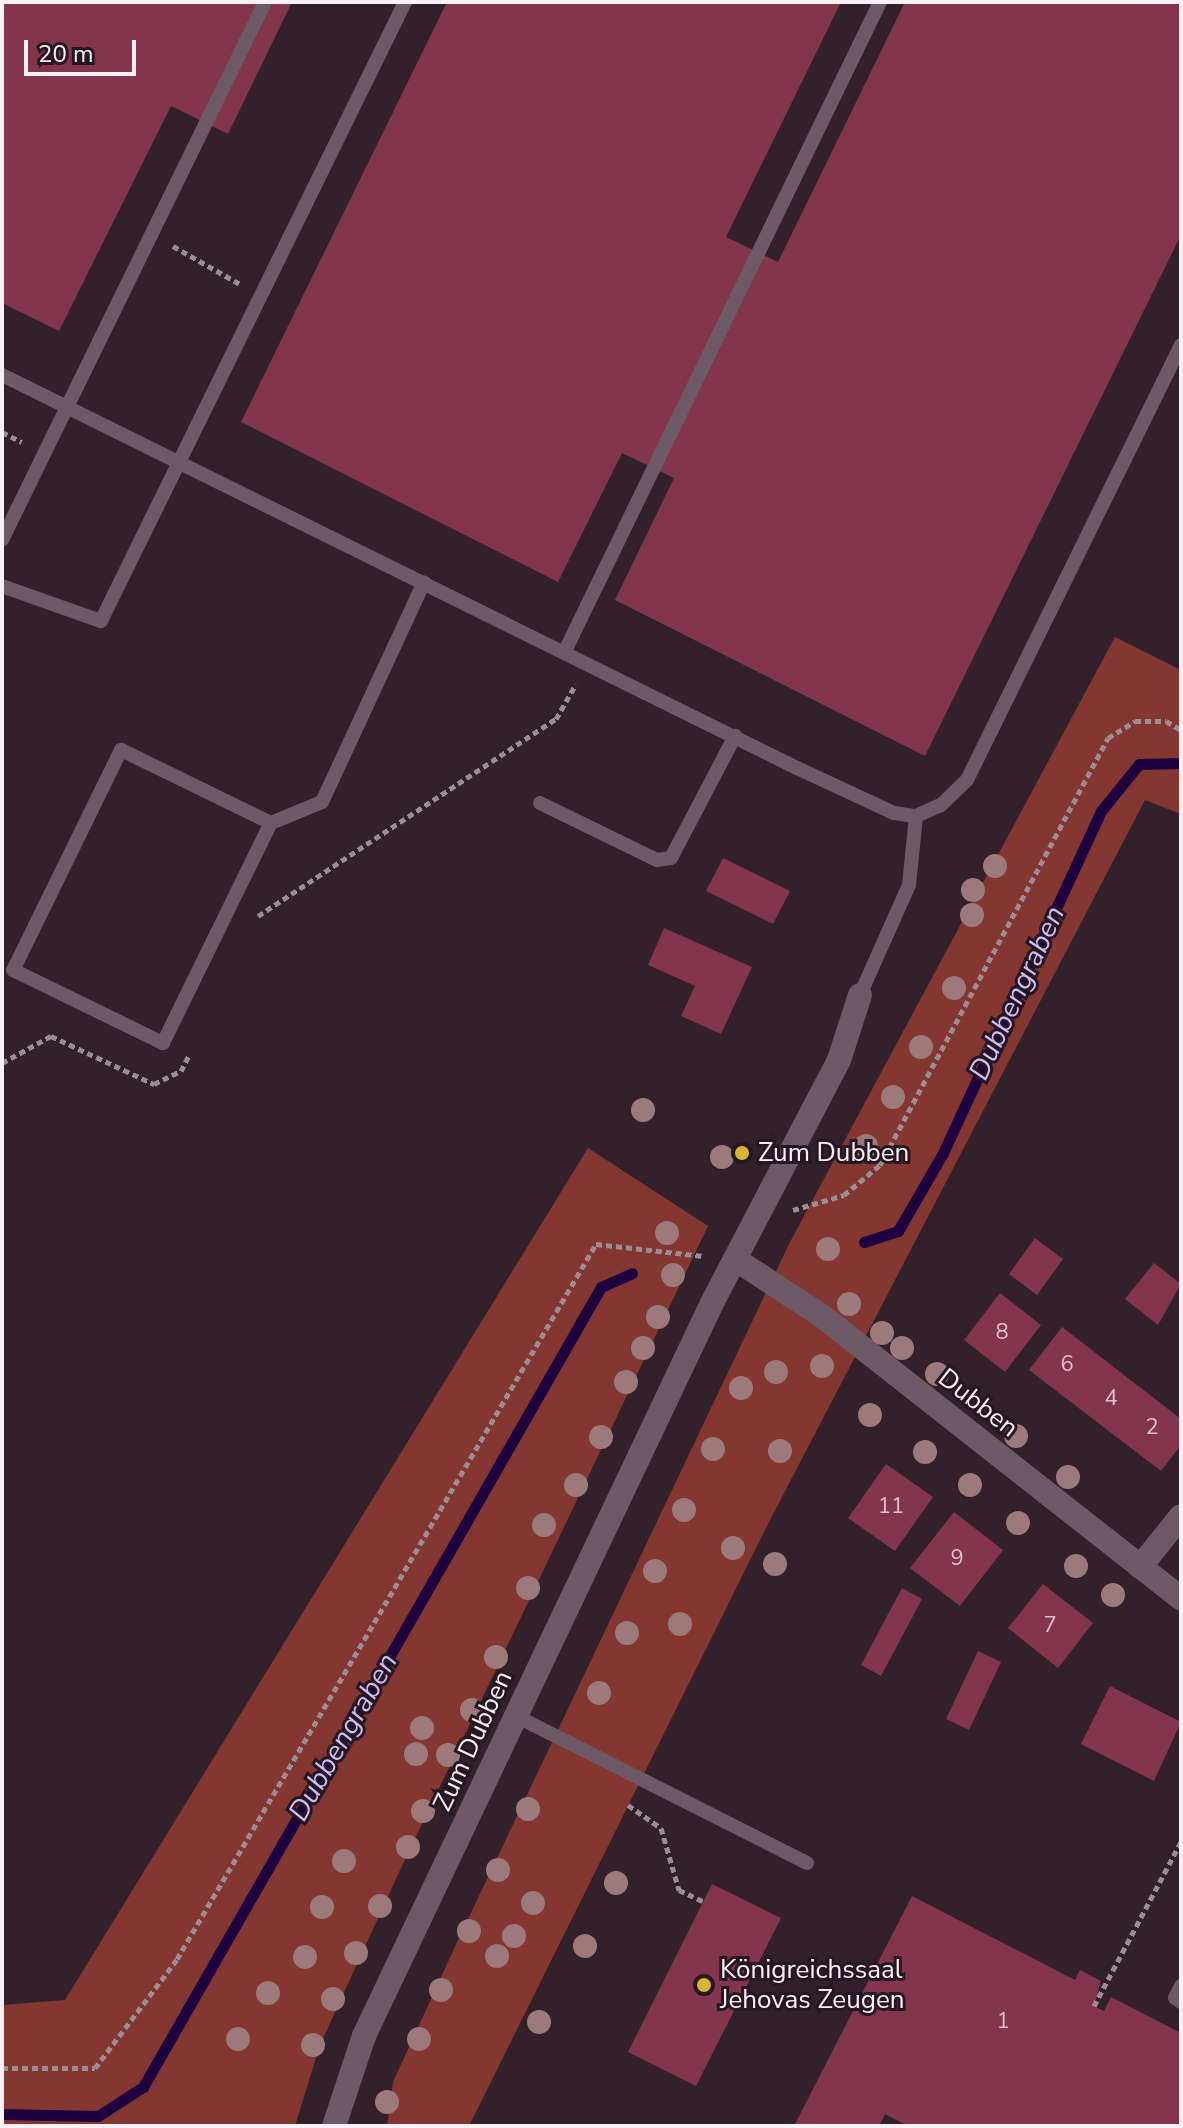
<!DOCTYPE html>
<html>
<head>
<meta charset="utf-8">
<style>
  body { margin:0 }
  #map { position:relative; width:1183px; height:2128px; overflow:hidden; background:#32212b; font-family:"Nunito Sans",sans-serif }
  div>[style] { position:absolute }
  .forest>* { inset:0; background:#843631 }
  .stream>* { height:11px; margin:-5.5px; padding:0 5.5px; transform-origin:5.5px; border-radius:5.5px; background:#1c003f }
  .building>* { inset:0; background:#82354c }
  .path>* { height:5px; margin-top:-2.5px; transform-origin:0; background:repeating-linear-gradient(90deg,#9b8c95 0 6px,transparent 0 10px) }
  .service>* { height:14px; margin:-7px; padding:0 7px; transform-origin:7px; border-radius:7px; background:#6e5a66 }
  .minor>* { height:24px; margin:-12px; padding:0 12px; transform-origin:12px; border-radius:12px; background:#6e5a66 }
  .trees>* { width:24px; height:24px; margin:-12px; border-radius:50%; background:#9c7a7b }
  .dots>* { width:22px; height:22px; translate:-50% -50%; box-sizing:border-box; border:4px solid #271722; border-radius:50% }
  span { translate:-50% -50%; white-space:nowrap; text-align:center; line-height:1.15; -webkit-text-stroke:6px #271722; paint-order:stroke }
  .number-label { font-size:22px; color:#dec1cc }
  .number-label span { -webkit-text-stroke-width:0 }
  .poi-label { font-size:26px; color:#fcf0f7 }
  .left { translate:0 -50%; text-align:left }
  .street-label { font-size:26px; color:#fcf0f7 }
  .water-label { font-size:28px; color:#cbbdf8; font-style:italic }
  .frame { position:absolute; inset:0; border:4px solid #fcf0f7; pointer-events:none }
  .scale { position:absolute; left:24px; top:40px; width:112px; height:36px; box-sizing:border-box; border:4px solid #fcf0f7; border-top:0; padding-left:10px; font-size:24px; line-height:28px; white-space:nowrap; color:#fcf0f7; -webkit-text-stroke:6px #271722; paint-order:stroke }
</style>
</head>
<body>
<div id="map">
  <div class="forest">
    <i style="clip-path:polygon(1115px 637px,1181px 670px,1181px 814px,1145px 800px,769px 1522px,469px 2126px,387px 2126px,393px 2082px,458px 1940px,789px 1244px)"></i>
    <i style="clip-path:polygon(588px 1148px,708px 1226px,401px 1868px,320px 2045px,295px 2126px,2px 2126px,2px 2005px,65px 2000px)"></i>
  </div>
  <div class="stream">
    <i style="left:864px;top:1242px;width:36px;rotate:-18deg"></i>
    <i style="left:898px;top:1231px;width:90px;rotate:-60deg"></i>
    <i style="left:943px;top:1153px;width:377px;rotate:-65.2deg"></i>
    <i style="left:1101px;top:811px;width:60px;rotate:-51deg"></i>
    <i style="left:1139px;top:764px;width:42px;rotate:-1.4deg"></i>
    <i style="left:2px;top:2114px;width:96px;rotate:1.2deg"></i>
    <i style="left:98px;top:2116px;width:54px;rotate:-32.8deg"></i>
    <i style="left:143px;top:2087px;width:922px;rotate:-60.21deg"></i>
    <i style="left:601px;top:1287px;width:34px;rotate:-24deg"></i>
  </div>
  <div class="building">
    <i style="clip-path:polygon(2px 2px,292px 2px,228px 134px,171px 106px,59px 331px,2px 303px)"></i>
    <i style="clip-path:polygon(447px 2px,841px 2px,726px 237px,778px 262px,905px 2px,1181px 2px,1181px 235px,925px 756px,615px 600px,674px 478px,622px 453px,558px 582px,241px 422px)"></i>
    <i style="clip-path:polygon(723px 858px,790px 891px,773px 924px,706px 891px)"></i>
    <i style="clip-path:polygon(664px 928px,752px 967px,721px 1034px,681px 1016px,695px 986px,648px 965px)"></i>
    <i style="clip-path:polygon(1035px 1238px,1063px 1259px,1037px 1295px,1009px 1274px)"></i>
    <i style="clip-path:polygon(1154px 1263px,1181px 1284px,1158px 1325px,1125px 1299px)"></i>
    <i style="clip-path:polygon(1000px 1293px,1041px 1325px,1005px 1372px,964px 1340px)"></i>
    <i style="clip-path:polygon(1062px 1327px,1181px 1419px,1181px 1445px,1161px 1471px,1029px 1370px)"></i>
    <i style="clip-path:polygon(886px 1464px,933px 1497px,895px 1551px,848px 1518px)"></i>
    <i style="clip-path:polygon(954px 1512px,1003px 1550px,960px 1606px,910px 1568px)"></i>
    <i style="clip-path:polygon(1043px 1584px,1093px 1623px,1058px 1668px,1008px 1628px)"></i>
    <i style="clip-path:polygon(902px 1588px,922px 1599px,881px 1676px,861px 1665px)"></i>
    <i style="clip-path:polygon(978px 1651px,1001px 1662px,969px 1730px,946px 1719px)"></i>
    <i style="clip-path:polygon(1110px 1686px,1181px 1722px,1154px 1781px,1081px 1744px)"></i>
    <i style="clip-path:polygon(712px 1884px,781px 1918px,696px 2086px,628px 2052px)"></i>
    <i style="clip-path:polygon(912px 1896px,1075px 1980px,1080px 1970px,1101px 1981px,1094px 2006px,1104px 2011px,1111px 1997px,1181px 2033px,1181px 2126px,908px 2126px,885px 2114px,879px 2126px,794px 2126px)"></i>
  </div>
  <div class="path">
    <i style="left:173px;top:246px;width:77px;rotate:29.6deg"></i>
    <i style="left:2px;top:432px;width:22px;rotate:27deg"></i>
    <i style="left:258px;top:916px;width:357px;rotate:-33.5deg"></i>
    <i style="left:556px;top:719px;width:40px;rotate:-60.3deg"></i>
    <i style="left:2px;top:1063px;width:56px;rotate:-28.9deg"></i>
    <i style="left:51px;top:1036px;width:114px;rotate:25deg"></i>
    <i style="left:154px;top:1084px;width:30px;rotate:-26deg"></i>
    <i style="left:181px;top:1071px;width:16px;rotate:-63deg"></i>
    <i style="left:793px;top:1210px;width:53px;rotate:-16.4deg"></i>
    <i style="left:844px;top:1195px;width:47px;rotate:-39.8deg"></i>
    <i style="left:880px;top:1165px;width:484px;rotate:-61.9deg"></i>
    <i style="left:1108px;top:738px;width:32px;rotate:-32deg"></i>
    <i style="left:1135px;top:721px;width:31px"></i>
    <i style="left:1166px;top:721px;width:17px;rotate:31deg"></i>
    <i style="left:628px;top:1805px;width:40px;rotate:34.9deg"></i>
    <i style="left:661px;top:1828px;width:65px;rotate:73.8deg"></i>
    <i style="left:679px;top:1890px;width:26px;rotate:25deg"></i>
    <i style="left:1094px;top:2006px;width:186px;rotate:-62.1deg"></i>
    <i style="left:2px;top:2068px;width:93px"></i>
    <i style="left:95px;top:2068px;width:136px;rotate:-53deg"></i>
    <i style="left:177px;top:1959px;width:829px;rotate:-59.63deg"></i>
    <i style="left:596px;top:1244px;width:108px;rotate:6.4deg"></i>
  </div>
  <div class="service">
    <i style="left:2px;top:375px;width:887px;rotate:26.31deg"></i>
    <i style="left:797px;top:768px;width:107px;rotate:24.9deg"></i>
    <i style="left:894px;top:813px;width:22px;rotate:8deg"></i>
    <i style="left:916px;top:816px;width:27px;rotate:-24deg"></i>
    <i style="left:941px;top:805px;width:36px;rotate:-44deg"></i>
    <i style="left:967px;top:780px;width:485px;rotate:-63.8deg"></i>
    <i style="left:2px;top:540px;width:599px;rotate:-63.95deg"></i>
    <i style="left:2px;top:586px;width:105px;rotate:19.5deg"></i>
    <i style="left:101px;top:621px;width:690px;rotate:-63.84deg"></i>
    <i style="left:565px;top:651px;width:721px;rotate:-64.11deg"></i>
    <i style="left:540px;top:803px;width:130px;rotate:26deg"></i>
    <i style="left:657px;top:860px;width:14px;rotate:-8deg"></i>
    <i style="left:671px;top:858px;width:138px;rotate:-62.3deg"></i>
    <i style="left:271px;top:823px;width:167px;rotate:-154deg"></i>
    <i style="left:121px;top:750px;width:245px;rotate:116.1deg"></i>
    <i style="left:13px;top:970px;width:167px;rotate:26deg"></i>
    <i style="left:163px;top:1043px;width:245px;rotate:-63.9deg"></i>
    <i style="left:271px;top:823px;width:55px;rotate:-22.4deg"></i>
    <i style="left:322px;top:802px;width:242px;rotate:-65.1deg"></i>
    <i style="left:860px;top:995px;width:120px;rotate:-66deg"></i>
    <i style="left:909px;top:885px;width:69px;rotate:-84.2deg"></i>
    <i style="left:516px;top:1716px;width:326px;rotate:26.8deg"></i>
    <i style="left:1181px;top:1986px;width:13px;rotate:117deg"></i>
    <i style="left:1175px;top:1998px;width:7px;rotate:34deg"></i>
  </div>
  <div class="minor">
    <i style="left:735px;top:1259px;width:104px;rotate:33.2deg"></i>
    <i style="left:822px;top:1316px;width:457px;rotate:38.2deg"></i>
    <i style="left:1140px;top:1567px;width:65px;rotate:-51.2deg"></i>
    <i style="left:334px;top:2126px;width:95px;rotate:-71.6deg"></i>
    <i style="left:364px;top:2036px;width:814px;rotate:-64.6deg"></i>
    <i style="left:713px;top:1301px;width:272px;rotate:-62.4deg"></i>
    <i style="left:839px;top:1060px;width:68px;rotate:-72.1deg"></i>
  </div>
  <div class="trees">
    <i style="left:995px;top:866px"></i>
    <i style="left:973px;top:890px"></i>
    <i style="left:972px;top:915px"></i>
    <i style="left:954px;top:988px"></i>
    <i style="left:921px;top:1047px"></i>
    <i style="left:893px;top:1097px"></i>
    <i style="left:643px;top:1110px"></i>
    <i style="left:866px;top:1146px"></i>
    <i style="left:722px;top:1157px"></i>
    <i style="left:667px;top:1233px"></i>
    <i style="left:828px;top:1249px"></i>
    <i style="left:673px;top:1275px"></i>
    <i style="left:849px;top:1304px"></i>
    <i style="left:658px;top:1317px"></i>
    <i style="left:882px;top:1333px"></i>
    <i style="left:643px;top:1348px"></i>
    <i style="left:902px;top:1348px"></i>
    <i style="left:822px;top:1366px"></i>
    <i style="left:776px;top:1372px"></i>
    <i style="left:937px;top:1374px"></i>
    <i style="left:626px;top:1382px"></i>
    <i style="left:741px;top:1388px"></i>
    <i style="left:870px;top:1415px"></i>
    <i style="left:1016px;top:1436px"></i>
    <i style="left:601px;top:1437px"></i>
    <i style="left:713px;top:1449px"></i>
    <i style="left:780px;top:1451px"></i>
    <i style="left:925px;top:1452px"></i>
    <i style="left:1068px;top:1477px"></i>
    <i style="left:576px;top:1485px"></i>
    <i style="left:970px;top:1485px"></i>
    <i style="left:684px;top:1510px"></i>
    <i style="left:1018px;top:1523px"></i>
    <i style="left:544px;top:1525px"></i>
    <i style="left:733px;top:1548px"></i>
    <i style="left:775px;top:1564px"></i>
    <i style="left:1076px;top:1566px"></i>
    <i style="left:655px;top:1571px"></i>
    <i style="left:528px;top:1588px"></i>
    <i style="left:1113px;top:1595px"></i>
    <i style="left:680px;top:1624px"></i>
    <i style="left:627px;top:1633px"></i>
    <i style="left:496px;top:1657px"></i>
    <i style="left:599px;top:1693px"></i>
    <i style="left:472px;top:1710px"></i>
    <i style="left:422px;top:1728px"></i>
    <i style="left:416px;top:1754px"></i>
    <i style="left:448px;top:1755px"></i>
    <i style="left:528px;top:1809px"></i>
    <i style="left:423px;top:1811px"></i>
    <i style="left:408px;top:1847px"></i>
    <i style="left:344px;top:1861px"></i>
    <i style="left:498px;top:1870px"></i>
    <i style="left:616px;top:1883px"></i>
    <i style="left:533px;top:1903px"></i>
    <i style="left:380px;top:1906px"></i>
    <i style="left:322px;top:1907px"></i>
    <i style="left:469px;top:1931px"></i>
    <i style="left:514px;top:1936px"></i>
    <i style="left:585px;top:1946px"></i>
    <i style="left:356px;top:1953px"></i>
    <i style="left:497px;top:1956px"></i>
    <i style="left:305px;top:1957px"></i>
    <i style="left:441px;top:1990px"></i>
    <i style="left:268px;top:1993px"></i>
    <i style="left:333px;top:1999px"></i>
    <i style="left:539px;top:2022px"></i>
    <i style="left:238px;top:2039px"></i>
    <i style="left:419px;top:2039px"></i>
    <i style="left:313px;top:2045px"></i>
    <i style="left:387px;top:2102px"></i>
  </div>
  <div class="dots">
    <i style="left:742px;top:1153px;background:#d6b534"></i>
    <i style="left:704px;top:1985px;background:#d6b534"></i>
  </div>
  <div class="number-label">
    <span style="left:1002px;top:1333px">8</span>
    <span style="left:1067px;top:1365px">6</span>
    <span style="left:1111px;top:1399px">4</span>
    <span style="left:1152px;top:1428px">2</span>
    <span style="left:891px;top:1507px">11</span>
    <span style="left:957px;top:1559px">9</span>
    <span style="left:1050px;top:1626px">7</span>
    <span style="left:1003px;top:2022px">1</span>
  </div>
  <div class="poi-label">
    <span class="left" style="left:758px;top:1153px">Zum Dubben</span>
    <span class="left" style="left:720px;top:1985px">Königreichssaal<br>Jehovas Zeugen</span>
  </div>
  <div class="street-label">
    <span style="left:978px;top:1403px;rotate:38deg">Dubben</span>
    <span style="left:473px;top:1741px;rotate:-65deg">Zum Dubben</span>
  </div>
  <div class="water-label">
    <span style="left:1017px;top:993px;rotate:-65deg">Dubbengraben</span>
    <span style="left:343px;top:1737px;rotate:-60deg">Dubbengraben</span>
  </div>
  <div class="frame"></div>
  <div class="scale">20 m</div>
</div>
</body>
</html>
